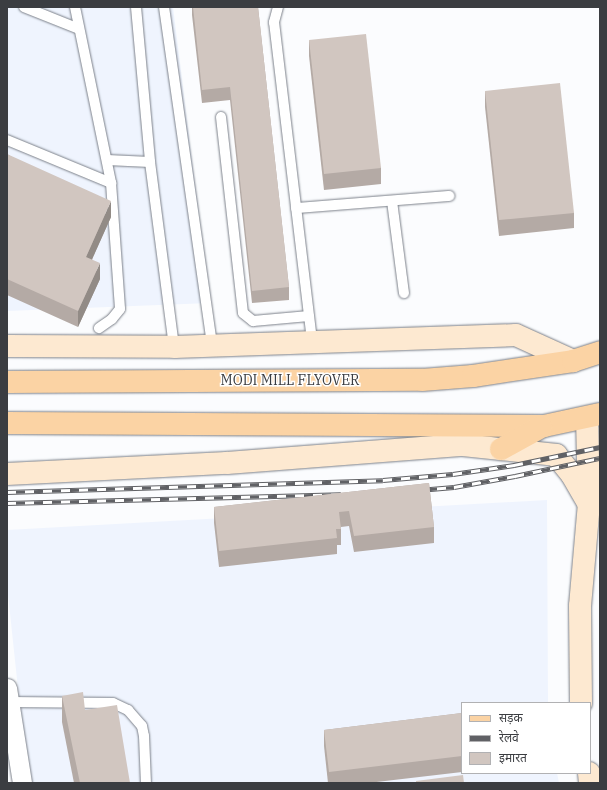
<!DOCTYPE html>
<html>
<head>
<meta charset="utf-8">
<style>
  body { margin:0 }
  #map { position:relative; width:607px; height:790px; overflow:hidden; background:#fbfcfe; font-family:"IBM Plex Serif","Noto Sans Devanagari",serif }
  div>[style] { position:absolute }
  .built>* { inset:0; background:#eff4fe }
  .roads { filter:drop-shadow(0 0 1px #7c818a) drop-shadow(0 0 1px #7c818a) }
  .lane>* { height:10px; margin:-5px; padding:0 5px; transform-origin:5px; border-radius:5px; background:#fff }
  .street>* { height:19px; margin:-9.5px; padding:0 9.5px; transform-origin:9.5px; border-radius:9.5px; background:#fff }
  .secondary>* { height:22px; margin:-11px; padding:0 11px; transform-origin:11px; border-radius:11px; background:#fde9d1 }
  .primary>* { height:22px; margin:-11px; padding:0 11px; transform-origin:11px; border-radius:11px; background:#fbd3a4 }
  .rail>* { height:4.5px; margin-top:-2.25px; transform-origin:0; background:repeating-linear-gradient(90deg,#fff 0 9px,#606165 0 18px); box-sizing:border-box; border-block:1px solid #606165 }
  .wall>* { inset:0; background:#b4aaa5 }
  .shaded-wall>* { inset:0; background:#928b86 }
  .building>* { inset:0; background:#d1c6c0 }
  span { translate:-50% -50%; white-space:nowrap; text-align:center; line-height:1.15; -webkit-text-stroke:3px #fff; paint-order:stroke }
  .street-label { font-size:14px; color:#3b3d41 }
  .frame { position:absolute; inset:0; border:8px solid #3b3d41; pointer-events:none }
  .legend { position:absolute; left:461px; top:702px; width:130px; height:72px; box-sizing:border-box; background:#fff; border:1px solid #b1b1b3; margin:0; padding:5px 7px; list-style:none; font-size:12px; color:#3b3d41 }
  .legend li { display:flex; align-items:center; gap:8px; height:20px }
  .legend b { width:20px; border:1px solid #b1b1b3 }
</style>
</head>
<body>
<div id="map">
  <div class="built">
    <i style="clip-path:polygon(7px 7px,173px 7px,210px 303px,7px 311px)"></i>
    <i style="clip-path:polygon(547px 500px,548px 703px,462px 703px,462px 773px,557px 773px,559px 783px,28px 783px,7px 585px,7px 530px)"></i>
  </div>
  <div class="roads">
    <div class="lane">
      <i style="left:24px;top:7px;width:59px;rotate:21.8deg"></i>
      <i style="left:75px;top:7px;width:180px;rotate:78.4deg"></i>
      <i style="left:111px;top:183px;width:126px;rotate:85.9deg"></i>
      <i style="left:120px;top:309px;width:13px;rotate:129deg"></i>
      <i style="left:112px;top:319px;width:16px;rotate:145deg"></i>
      <i style="left:136px;top:7px;width:156px;rotate:84.8deg"></i>
      <i style="left:150px;top:162px;width:187px;rotate:82.6deg"></i>
      <i style="left:164px;top:7px;width:342px;rotate:81.9deg"></i>
      <i style="left:278px;top:7px;width:16px;rotate:105deg"></i>
      <i style="left:274px;top:22px;width:322px;rotate:83.2deg"></i>
      <i style="left:221px;top:117px;width:197px;rotate:83.6deg"></i>
      <i style="left:243px;top:313px;width:13px;rotate:39deg"></i>
      <i style="left:253px;top:321px;width:56px;rotate:-5.1deg"></i>
      <i style="left:7px;top:140px;width:113px;rotate:22.5deg"></i>
      <i style="left:107px;top:160px;width:43px;rotate:2.7deg"></i>
      <i style="left:392px;top:201px;width:93px;rotate:82.6deg"></i>
      <i style="left:296px;top:208px;width:154px;rotate:-4.5deg"></i>
      <i style="left:9px;top:702px;width:104px;rotate:0.6deg"></i>
      <i style="left:113px;top:703px;width:17px;rotate:25deg"></i>
      <i style="left:128px;top:710px;width:21px;rotate:49deg"></i>
      <i style="left:142px;top:726px;width:10px;rotate:79deg"></i>
      <i style="left:144px;top:736px;width:47px;rotate:87.6deg"></i>
    </div>
    <div class="street">
      <i style="left:7px;top:688px;width:96px;rotate:81deg"></i>
    </div>
    <div class="secondary">
      <i style="left:7px;top:346px;width:167px;rotate:0.3deg"></i>
      <i style="left:174px;top:347px;width:342px;rotate:-2deg"></i>
      <i style="left:516px;top:335px;width:63px;rotate:24.5deg"></i>
      <i style="left:7px;top:474px;width:220px;rotate:-2.9deg"></i>
      <i style="left:227px;top:463px;width:237px;rotate:-4.4deg"></i>
      <i style="left:463px;top:445px;width:94px;rotate:6.1deg"></i>
      <i style="left:556px;top:455px;width:26px;rotate:51deg"></i>
      <i style="left:572px;top:475px;width:34px;rotate:60deg"></i>
      <i style="left:581px;top:703px;width:97px;rotate:-90.6deg"></i>
      <i style="left:580px;top:606px;width:102px;rotate:-85deg"></i>
      <i style="left:589px;top:504px;width:86px;rotate:-91.3deg"></i>
      <i style="left:589px;top:773px;width:10px;rotate:84deg"></i>
    </div>
    <div class="primary">
      <i style="left:7px;top:382px;width:415px;rotate:-0.3deg"></i>
      <i style="left:422px;top:380px;width:51px;rotate:-4.5deg"></i>
      <i style="left:473px;top:376px;width:101px;rotate:-8.5deg"></i>
      <i style="left:573px;top:361px;width:28px;rotate:-18deg"></i>
      <i style="left:7px;top:423px;width:537px;rotate:0.32deg"></i>
      <i style="left:544px;top:426px;width:57px;rotate:-12.1deg"></i>
      <i style="left:501px;top:449px;width:46px;rotate:-28.8deg"></i>
    </div>
  </div>
  <div class="rail">
    <i style="left:419px;top:490px;width:35px;rotate:-5deg"></i>
    <i style="left:454px;top:487px;width:62px;rotate:-10.2deg"></i>
    <i style="left:515px;top:476px;width:87px;rotate:-12deg"></i>
    <i style="left:7px;top:492px;width:376px;rotate:-1.8deg"></i>
    <i style="left:383px;top:480px;width:70px;rotate:-4.9deg"></i>
    <i style="left:453px;top:474px;width:62px;rotate:-8.4deg"></i>
    <i style="left:514px;top:465px;width:88px;rotate:-11.8deg"></i>
    <i style="left:7px;top:503px;width:334px;rotate:-1.5deg"></i>
  </div>
  <div class="wall">
    <i style="clip-path:polygon(192px 7px,258px 7px,289px 287px,289px 300px,252px 303px,230px 100px,202px 103px,192px 15px)"></i>
    <i style="clip-path:polygon(309px 40px,381px 168px,381px 184px,324px 190px,309px 56px)"></i>
    <i style="clip-path:polygon(485px 91px,574px 213px,574px 228px,499px 236px,485px 107px)"></i>
    <i style="clip-path:polygon(7px 154px,111px 217px,92px 259px,100px 279px,78px 327px,7px 295px)"></i>
    <i style="clip-path:polygon(429px 483px,434px 527px,434px 543px,354px 552px,349px 526px,341px 527px,341px 545px,337px 545px,337px 554px,219px 567px,214px 523px,214px 507px)"></i>
    <i style="clip-path:polygon(62px 696px,85px 710px,130px 783px,74px 783px,62px 722px)"></i>
    <i style="clip-path:polygon(462px 713px,462px 772px,368px 783px,328px 783px,324px 746px,324px 730px)"></i>
  </div>
  <div class="shaded-wall">
    <i style="clip-path:polygon(111px 201px,111px 217px,86px 273px,86px 257px)"></i>
    <i style="clip-path:polygon(100px 263px,100px 279px,78px 327px,78px 311px)"></i>
  </div>
  <div class="building">
    <i style="clip-path:polygon(193px 7px,258px 7px,289px 287px,252px 291px,230px 87px,202px 90px)"></i>
    <i style="clip-path:polygon(366px 34px,381px 168px,324px 174px,309px 40px)"></i>
    <i style="clip-path:polygon(560px 83px,574px 213px,499px 220px,485px 91px)"></i>
    <i style="clip-path:polygon(7px 154px,111px 201px,86px 257px,100px 263px,78px 311px,7px 279px)"></i>
    <i style="clip-path:polygon(429px 483px,434px 527px,354px 536px,349px 511px,339px 512px,341px 529px,336px 529px,337px 538px,219px 551px,214px 507px)"></i>
    <i style="clip-path:polygon(83px 692px,85px 710px,117px 705px,130px 783px,80px 783px,62px 696px)"></i>
    <i style="clip-path:polygon(462px 713px,462px 756px,329px 772px,324px 730px)"></i>
    <i style="clip-path:polygon(463px 775px,464px 783px,416px 783px,416px 781px)"></i>
  </div>
  <div class="street-label">
    <span style="left:290px;top:380px">MODI MILL FLYOVER</span>
  </div>
  <div class="frame"></div>
  <ul class="legend">
  <li><b style="height:5px;background:#fbd3a4"></b>सड़क</li>
  <li><b style="height:5px;background:#606165"></b>रेलवे</li>
  <li><b style="height:11px;background:#d1c6c0"></b>इमारत</li>
  </ul>
</div>
</body>
</html>
